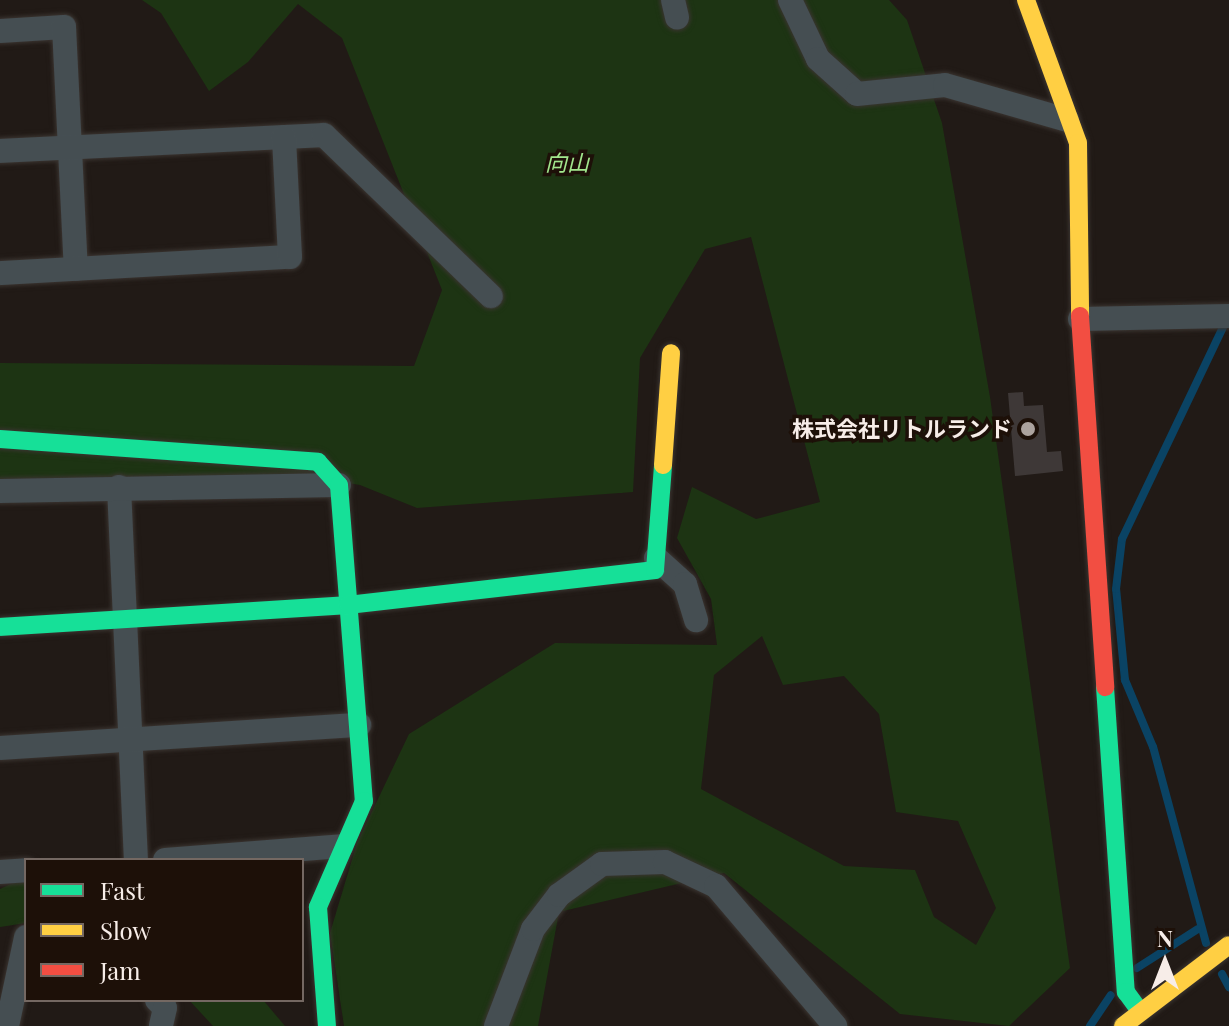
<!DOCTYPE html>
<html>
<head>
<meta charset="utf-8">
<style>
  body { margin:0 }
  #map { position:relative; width:1229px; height:1026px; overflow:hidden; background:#211a16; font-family:"Playfair Display","Noto Sans JP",serif }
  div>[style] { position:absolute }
  .green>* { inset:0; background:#1d3413 }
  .stream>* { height:8px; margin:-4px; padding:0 4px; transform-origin:4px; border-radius:4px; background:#0a4364 }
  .building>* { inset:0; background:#3e3837 }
  .roads { filter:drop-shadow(0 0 2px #3a3430) drop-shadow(0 0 2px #3a3430) }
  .street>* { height:24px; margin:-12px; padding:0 12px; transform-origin:12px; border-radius:12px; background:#454e52 }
  .fast>* { height:18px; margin:-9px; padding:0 9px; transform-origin:9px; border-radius:9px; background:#16e098 }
  .slow>* { height:18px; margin:-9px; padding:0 9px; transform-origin:9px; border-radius:9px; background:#ffcf43 }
  .jam>* { height:18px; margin:-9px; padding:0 9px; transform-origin:9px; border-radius:9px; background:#f24e42 }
  .dots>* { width:22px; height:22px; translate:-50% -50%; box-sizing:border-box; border:4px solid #1d1008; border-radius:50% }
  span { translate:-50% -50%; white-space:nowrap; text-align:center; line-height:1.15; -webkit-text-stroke:7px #1d1008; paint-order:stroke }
  .park-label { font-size:22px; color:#a2e78d; font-style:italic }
  .poi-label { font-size:22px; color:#f7ede8; font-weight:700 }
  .right { translate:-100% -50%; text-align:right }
  .legend { position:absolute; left:24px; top:858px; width:280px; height:144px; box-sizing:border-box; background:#1d1008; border:2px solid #746862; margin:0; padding:10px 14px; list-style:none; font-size:24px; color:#f7ede8 }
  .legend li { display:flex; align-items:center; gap:16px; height:40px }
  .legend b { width:40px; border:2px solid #746862 }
  .north { position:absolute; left:1125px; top:922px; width:80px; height:80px; -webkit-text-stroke:6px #1d1008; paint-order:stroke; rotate:0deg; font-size:22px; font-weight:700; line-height:32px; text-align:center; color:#f7ede8 }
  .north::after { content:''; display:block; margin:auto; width:28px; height:36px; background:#f7ede8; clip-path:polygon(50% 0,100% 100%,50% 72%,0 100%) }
</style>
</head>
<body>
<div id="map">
  <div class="green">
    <i style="clip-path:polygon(evenodd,142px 0,889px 0,907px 20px,942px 123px,990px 397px,1070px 968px,1009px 1026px,900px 1014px,724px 873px,559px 912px,538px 1026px,344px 1026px,330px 933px,357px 843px,409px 734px,555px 643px,717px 645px,711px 599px,677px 538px,692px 487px,756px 519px,820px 502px,751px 237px,705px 249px,640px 358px,633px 492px,417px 508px,360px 485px,306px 476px,0 483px,0 363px,414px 366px,442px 290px,342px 38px,298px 4px,248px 62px,209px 91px,161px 13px,142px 0,762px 636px,783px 685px,844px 676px,879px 714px,896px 812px,958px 821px,996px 908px,976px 945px,934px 917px,915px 870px,844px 866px,701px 789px,714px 675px,762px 636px)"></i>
    <i style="clip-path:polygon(17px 881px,26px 882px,26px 923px,0 927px,0 889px)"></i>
    <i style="clip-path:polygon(189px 1000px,263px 1000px,285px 1026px,213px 1026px)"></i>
  </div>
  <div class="stream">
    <i style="left:1206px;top:943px;width:203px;rotate:-105.1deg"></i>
    <i style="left:1153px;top:747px;width:73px;rotate:-112.7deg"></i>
    <i style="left:1125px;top:680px;width:91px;rotate:-95.6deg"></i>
    <i style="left:1116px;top:589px;width:50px;rotate:-83.2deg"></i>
    <i style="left:1122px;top:539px;width:244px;rotate:-64.5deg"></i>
    <i style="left:1137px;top:968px;width:72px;rotate:-32.6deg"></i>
    <i style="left:1222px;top:974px;width:15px;rotate:62deg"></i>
    <i style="left:1090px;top:1026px;width:37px;rotate:-56deg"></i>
  </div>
  <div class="building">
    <i style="clip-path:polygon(1023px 392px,1024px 406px,1043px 405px,1047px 452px,1061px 451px,1063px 471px,1015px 476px,1008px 393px)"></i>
  </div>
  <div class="roads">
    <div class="street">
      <i style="left:673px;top:0;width:18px;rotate:77deg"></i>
      <i style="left:790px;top:0;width:65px;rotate:64.6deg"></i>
      <i style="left:818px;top:59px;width:52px;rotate:41.9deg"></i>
      <i style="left:857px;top:94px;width:88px;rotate:-5.8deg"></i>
      <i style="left:945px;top:85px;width:127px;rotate:16deg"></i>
      <i style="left:0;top:31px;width:64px;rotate:-3.6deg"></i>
      <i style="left:64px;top:27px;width:242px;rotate:87.2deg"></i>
      <i style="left:0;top:151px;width:324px;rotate:-2.8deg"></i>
      <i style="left:324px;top:135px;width:232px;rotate:44deg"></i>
      <i style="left:0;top:273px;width:290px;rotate:-3.2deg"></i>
      <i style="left:290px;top:257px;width:120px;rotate:-92.9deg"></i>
      <i style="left:1080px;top:319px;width:149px;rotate:-1.2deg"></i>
      <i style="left:119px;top:487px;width:373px;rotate:87.4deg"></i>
      <i style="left:0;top:491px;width:339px;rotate:-1deg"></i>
      <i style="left:656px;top:558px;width:39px;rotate:42deg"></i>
      <i style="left:685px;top:584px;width:38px;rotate:73deg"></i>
      <i style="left:0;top:748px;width:360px;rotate:-3.7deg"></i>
      <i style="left:165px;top:860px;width:177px;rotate:-4.5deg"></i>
      <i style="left:0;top:872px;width:26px;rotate:-4deg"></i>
      <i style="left:157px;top:1000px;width:11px;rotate:45deg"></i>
      <i style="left:165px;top:1008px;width:18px;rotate:103deg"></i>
      <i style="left:7px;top:1026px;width:91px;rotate:-77.9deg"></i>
      <i style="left:496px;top:1026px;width:104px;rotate:-69.1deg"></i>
      <i style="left:533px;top:929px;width:43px;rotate:-52.6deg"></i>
      <i style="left:559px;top:895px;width:53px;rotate:-35.8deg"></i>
      <i style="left:602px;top:864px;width:63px;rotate:-1.8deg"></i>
      <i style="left:665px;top:862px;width:56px;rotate:25.2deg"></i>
      <i style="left:716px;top:886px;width:184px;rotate:49.6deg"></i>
    </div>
    <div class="fast">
      <i style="left:0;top:439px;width:319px;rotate:4.1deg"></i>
      <i style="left:318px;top:462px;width:31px;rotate:48deg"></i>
      <i style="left:339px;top:485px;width:317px;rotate:85.5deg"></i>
      <i style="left:364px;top:801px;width:116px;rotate:113.5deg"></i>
      <i style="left:318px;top:907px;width:119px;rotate:85.7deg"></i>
      <i style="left:0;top:627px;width:349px;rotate:-3.6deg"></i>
      <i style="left:348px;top:605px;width:309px;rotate:-6.5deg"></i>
      <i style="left:655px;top:570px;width:105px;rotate:-85.6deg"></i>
      <i style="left:1105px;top:687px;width:306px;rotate:86.1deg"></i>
      <i style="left:1126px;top:992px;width:22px;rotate:54deg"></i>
    </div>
    <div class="slow">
      <i style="left:1026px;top:0;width:152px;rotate:70deg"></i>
      <i style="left:1078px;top:143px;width:173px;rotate:89.3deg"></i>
      <i style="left:663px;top:465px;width:112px;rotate:-85.9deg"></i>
      <i style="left:1123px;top:1026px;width:133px;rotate:-37.4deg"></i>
    </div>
    <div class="jam">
      <i style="left:1080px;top:316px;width:372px;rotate:86.1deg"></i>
    </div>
  </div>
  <div class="dots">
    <i style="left:1028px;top:429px;background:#aca39e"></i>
  </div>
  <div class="park-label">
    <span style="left:567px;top:163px">向山</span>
  </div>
  <div class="poi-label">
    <span class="right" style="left:1012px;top:429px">株式会社リトルランド</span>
  </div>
  <ul class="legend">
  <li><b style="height:10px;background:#16e098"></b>Fast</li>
  <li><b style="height:10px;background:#ffcf43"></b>Slow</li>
  <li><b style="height:10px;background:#f24e42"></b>Jam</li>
  </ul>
  <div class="north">N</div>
</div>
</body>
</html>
